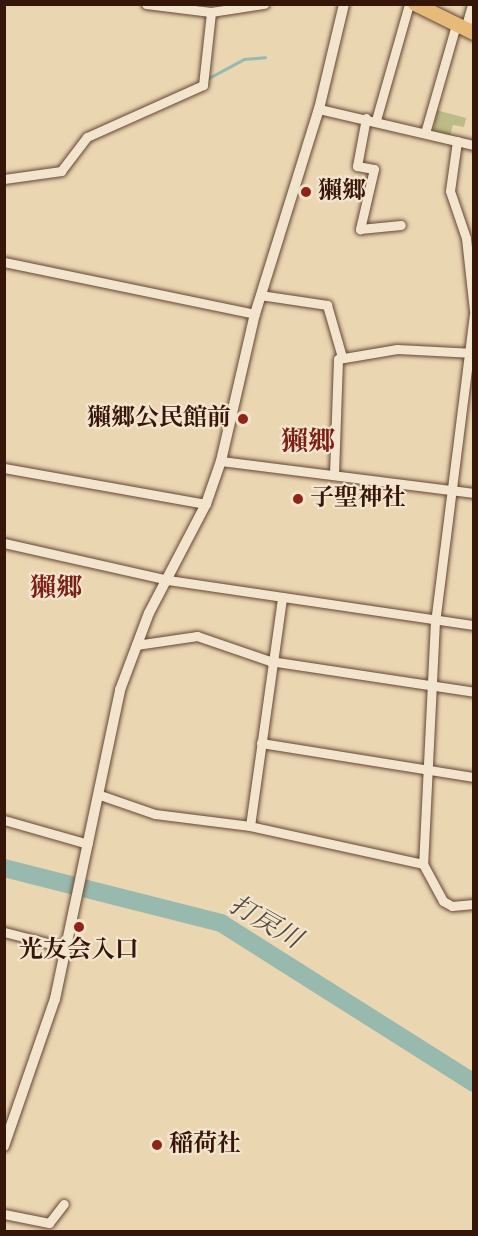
<!DOCTYPE html>
<html>
<head>
<meta charset="utf-8">
<style>
  body { margin:0 }
  #map { position:relative; width:478px; height:1236px; overflow:hidden; background:#ebd6b2; font-family:"IM FELL DW Pica","Noto Serif JP",serif }
  div>[style] { position:absolute }
  .green>* { inset:0; background:#bdbc88 }
  .stream>* { height:3px; margin:-1.5px; padding:0 1.5px; transform-origin:1.5px; border-radius:1.5px; background:#98b9ad }
  .river>* { height:18px; margin:-9px; padding:0 9px; transform-origin:9px; border-radius:9px; background:#98b9ad }
  .roads { filter:drop-shadow(0 0 2px #644634) drop-shadow(0 0 2px #644634) }
  .minor>* { height:9px; margin:-4.5px; padding:0 4.5px; transform-origin:4.5px; border-radius:4.5px; background:#f2e4cd }
  .tertiary>* { height:10px; margin:-5px; padding:0 5px; transform-origin:5px; border-radius:5px; background:#f2e4cd }
  .primary>* { height:14px; margin:-7px; padding:0 7px; transform-origin:7px; border-radius:7px; background:#e6bb79 }
  .dots>* { width:16px; height:16px; translate:-50% -50%; box-sizing:border-box; border:3px solid #f2e4cd; border-radius:50% }
  span { translate:-50% -50%; white-space:nowrap; text-align:center; line-height:1.15; -webkit-text-stroke:4.5px #f2e4cd; paint-order:stroke }
  .poi-label { font-size:24px; color:#37160a; font-weight:700 }
  .left { translate:0 -50%; text-align:left }
  .right { translate:-100% -50%; text-align:right }
  .neighbourhood-label { font-size:26px; color:#7a1f14; font-weight:700 }
  .water-label { font-size:26px; color:#54473b; font-style:italic }
  .quarter-label { font-size:27px; color:#7a1f14; font-weight:700 }
  .frame { position:absolute; inset:0; border:6px solid #37160a; pointer-events:none }
</style>
</head>
<body>
<div id="map">
  <div class="green">
    <i style="clip-path:polygon(436px 110px,466px 118px,464px 127px,453px 125px,450px 136px,434px 131px)"></i>
  </div>
  <div class="stream">
    <i style="left:205px;top:80px;width:44px;rotate:-28.3deg"></i>
    <i style="left:244px;top:59px;width:21px;rotate:-5deg"></i>
  </div>
  <div class="river">
    <i style="left:4px;top:868px;width:224px;rotate:14.2deg"></i>
    <i style="left:221px;top:923px;width:299px;rotate:32.3deg"></i>
  </div>
  <div class="roads">
    <div class="minor">
      <i style="left:146px;top:4px;width:65px;rotate:7deg"></i>
      <i style="left:211px;top:12px;width:54px;rotate:-8.6deg"></i>
      <i style="left:465px;top:29px;width:26px;rotate:-74deg"></i>
      <i style="left:319px;top:109px;width:159px;rotate:13.1deg"></i>
      <i style="left:366px;top:118px;width:49px;rotate:100.6deg"></i>
      <i style="left:357px;top:166px;width:17px;rotate:10deg"></i>
      <i style="left:374px;top:169px;width:62px;rotate:103.1deg"></i>
      <i style="left:360px;top:229px;width:41px;rotate:-5.6deg"></i>
      <i style="left:376px;top:120px;width:121px;rotate:-74.1deg"></i>
      <i style="left:425px;top:133px;width:112px;rotate:-74deg"></i>
      <i style="left:457px;top:141px;width:50px;rotate:98deg"></i>
      <i style="left:450px;top:191px;width:50px;rotate:71.2deg"></i>
      <i style="left:466px;top:238px;width:73px;rotate:83.7deg"></i>
      <i style="left:4px;top:179px;width:58px;rotate:-8deg"></i>
      <i style="left:61px;top:171px;width:43px;rotate:-52.6deg"></i>
      <i style="left:87px;top:137px;width:127px;rotate:-24.1deg"></i>
      <i style="left:203px;top:85px;width:73px;rotate:-83.7deg"></i>
      <i style="left:4px;top:262px;width:256px;rotate:11.7deg"></i>
      <i style="left:260px;top:295px;width:68px;rotate:8.5deg"></i>
      <i style="left:327px;top:305px;width:54px;rotate:73.9deg"></i>
      <i style="left:474px;top:314px;width:309px;rotate:97.2deg"></i>
      <i style="left:435px;top:621px;width:243px;rotate:92.8deg"></i>
      <i style="left:423px;top:864px;width:42px;rotate:61.6deg"></i>
      <i style="left:443px;top:901px;width:10px;rotate:29deg"></i>
      <i style="left:452px;top:906px;width:22px;rotate:-5deg"></i>
      <i style="left:221px;top:461px;width:255px;rotate:7.2deg"></i>
      <i style="left:4px;top:468px;width:205px;rotate:10.1deg"></i>
      <i style="left:334px;top:474px;width:115px;rotate:-88deg"></i>
      <i style="left:338px;top:359px;width:60px;rotate:-9.6deg"></i>
      <i style="left:397px;top:349px;width:77px;rotate:3deg"></i>
      <i style="left:4px;top:543px;width:168px;rotate:12.7deg"></i>
      <i style="left:168px;top:580px;width:309px;rotate:8.4deg"></i>
      <i style="left:136px;top:645px;width:62px;rotate:-8.4deg"></i>
      <i style="left:197px;top:636px;width:77px;rotate:18.9deg"></i>
      <i style="left:270px;top:661px;width:206px;rotate:8.6deg"></i>
      <i style="left:261px;top:743px;width:216px;rotate:9.1deg"></i>
      <i style="left:100px;top:795px;width:58px;rotate:19.1deg"></i>
      <i style="left:155px;top:814px;width:96px;rotate:7.2deg"></i>
      <i style="left:250px;top:826px;width:177px;rotate:12.4deg"></i>
      <i style="left:4px;top:820px;width:87px;rotate:15.9deg"></i>
      <i style="left:250px;top:826px;width:231px;rotate:-82deg"></i>
      <i style="left:4px;top:932px;width:65px;rotate:14.3deg"></i>
      <i style="left:4px;top:1214px;width:46px;rotate:11.3deg"></i>
      <i style="left:49px;top:1223px;width:24px;rotate:-52deg"></i>
    </div>
    <div class="tertiary">
      <i style="left:4px;top:1146px;width:156px;rotate:-70.9deg"></i>
      <i style="left:55px;top:999px;width:316px;rotate:-78.1deg"></i>
      <i style="left:120px;top:690px;width:82px;rotate:-69.4deg"></i>
      <i style="left:149px;top:613px;width:123px;rotate:-62.4deg"></i>
      <i style="left:206px;top:504px;width:46px;rotate:-70.8deg"></i>
      <i style="left:221px;top:461px;width:151px;rotate:-77deg"></i>
      <i style="left:255px;top:314px;width:215px;rotate:-72.7deg"></i>
      <i style="left:319px;top:109px;width:108px;rotate:-76.6deg"></i>
    </div>
    <div class="primary">
      <i style="left:415px;top:4px;width:66px;rotate:26.2deg"></i>
    </div>
  </div>
  <div class="dots">
    <i style="left:306px;top:192px;background:#8f2418"></i>
    <i style="left:243px;top:419px;background:#8f2418"></i>
    <i style="left:298px;top:499px;background:#8f2418"></i>
    <i style="left:79px;top:927px;background:#8f2418"></i>
    <i style="left:157px;top:1145px;background:#8f2418"></i>
  </div>
  <div class="poi-label">
    <span class="left" style="left:318px;top:192px">獺郷</span>
    <span class="right" style="left:231px;top:419px">獺郷公民館前</span>
    <span class="left" style="left:310px;top:499px">子聖神社</span>
    <span style="left:79px;top:951px">光友会入口</span>
    <span class="left" style="left:169px;top:1145px">稲荷社</span>
  </div>
  <div class="neighbourhood-label">
    <span style="left:56px;top:589px">獺郷</span>
  </div>
  <div class="water-label">
    <span style="left:265px;top:923px;rotate:30deg">打戻川</span>
  </div>
  <div class="quarter-label">
    <span style="left:308px;top:443px">獺郷</span>
  </div>
  <div class="frame"></div>
</div>
</body>
</html>
